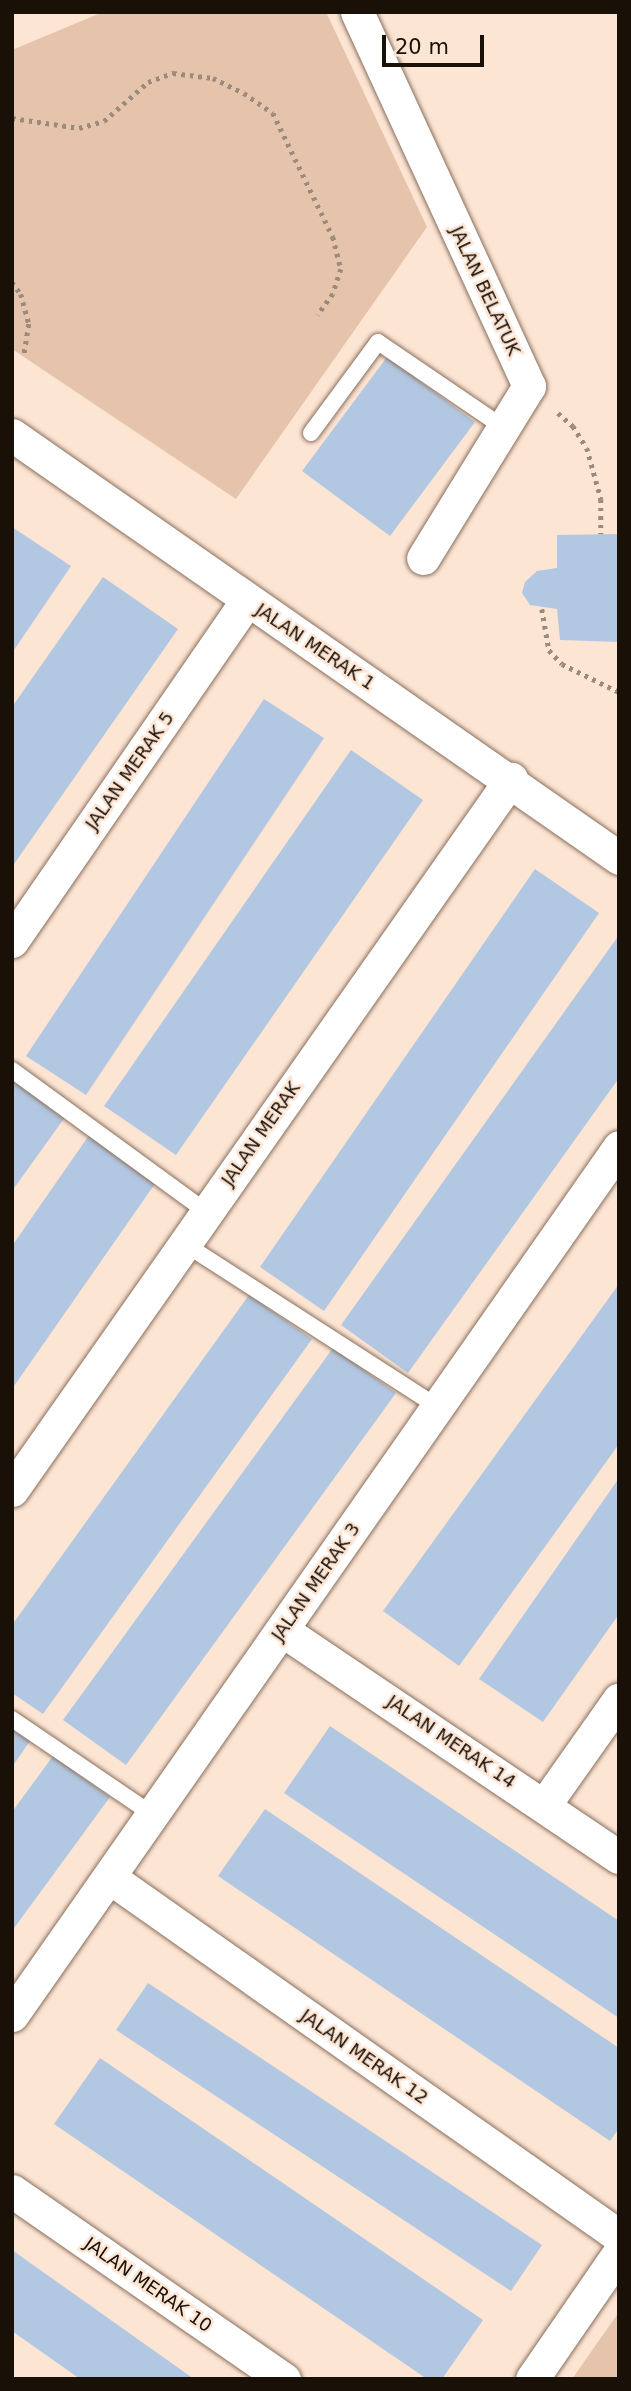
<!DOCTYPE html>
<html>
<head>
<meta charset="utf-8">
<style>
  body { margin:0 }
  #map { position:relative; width:631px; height:2391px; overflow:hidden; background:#fde5d4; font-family:"DejaVu Sans",sans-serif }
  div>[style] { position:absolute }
  .green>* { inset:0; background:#e6c4ab }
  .building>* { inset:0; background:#b2c7e1 }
  .path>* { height:4.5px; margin-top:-2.25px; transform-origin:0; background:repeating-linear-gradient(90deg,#9c8b7d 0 3.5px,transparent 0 8.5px) }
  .roads { filter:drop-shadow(0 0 2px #896f5c) drop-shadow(0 0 2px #896f5c) }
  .lane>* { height:16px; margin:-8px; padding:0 8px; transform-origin:8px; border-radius:8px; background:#fff }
  .street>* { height:33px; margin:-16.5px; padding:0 16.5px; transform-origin:16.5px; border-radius:16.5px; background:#fff }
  span { translate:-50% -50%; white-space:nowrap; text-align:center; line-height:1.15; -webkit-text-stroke:5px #fde5d4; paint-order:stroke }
  .street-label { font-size:18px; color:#191008 }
  .frame { position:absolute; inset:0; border:14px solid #191008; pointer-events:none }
  .scale { position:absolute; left:382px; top:35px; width:102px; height:32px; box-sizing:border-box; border:4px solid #191008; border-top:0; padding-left:9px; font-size:21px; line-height:24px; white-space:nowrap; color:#191008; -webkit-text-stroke:5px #fde5d4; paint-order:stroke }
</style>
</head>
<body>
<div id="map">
  <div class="green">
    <i style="clip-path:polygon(103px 12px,326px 12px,427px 227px,236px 499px,12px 349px,12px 50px)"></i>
    <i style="clip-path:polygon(619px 2312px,619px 2379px,572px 2379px)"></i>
  </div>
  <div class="building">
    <i style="clip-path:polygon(387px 357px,475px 422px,390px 536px,302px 471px)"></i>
    <i style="clip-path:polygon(12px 527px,71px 566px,12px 653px)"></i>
    <i style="clip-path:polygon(619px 534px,619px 642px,560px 640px,557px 609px,530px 605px,522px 593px,525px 582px,537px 571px,557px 568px,557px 535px)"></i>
    <i style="clip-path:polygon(103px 577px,178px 629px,12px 867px,12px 707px)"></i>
    <i style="clip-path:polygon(264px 699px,324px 738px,86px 1095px,26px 1056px)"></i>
    <i style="clip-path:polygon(351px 750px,423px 800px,176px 1155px,104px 1106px)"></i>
    <i style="clip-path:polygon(535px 869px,599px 913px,324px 1311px,260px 1267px)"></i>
    <i style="clip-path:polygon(619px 935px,619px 1078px,408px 1373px,341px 1325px)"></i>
    <i style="clip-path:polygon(12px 1074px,68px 1113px,12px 1191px)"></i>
    <i style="clip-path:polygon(92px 1131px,159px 1178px,12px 1389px,12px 1246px)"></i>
    <i style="clip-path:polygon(619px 1284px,619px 1444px,459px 1666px,383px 1611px)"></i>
    <i style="clip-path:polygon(249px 1295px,312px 1339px,43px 1714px,12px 1693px,12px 1625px)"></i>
    <i style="clip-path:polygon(333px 1348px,396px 1393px,126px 1765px,63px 1720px)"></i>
    <i style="clip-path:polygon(619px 1478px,619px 1614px,543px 1722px,479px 1679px)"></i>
    <i style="clip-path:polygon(330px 1726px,619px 1921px,619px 2018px,284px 1793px)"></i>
    <i style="clip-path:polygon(12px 1729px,30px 1741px,12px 1767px)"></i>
    <i style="clip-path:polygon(53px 1756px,110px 1797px,12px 1931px,12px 1812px)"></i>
    <i style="clip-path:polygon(265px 1809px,619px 2048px,619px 2128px,610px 2141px,218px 1876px)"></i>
    <i style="clip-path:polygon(148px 1983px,542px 2245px,511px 2291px,116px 2030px)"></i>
    <i style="clip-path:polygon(100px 2058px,483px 2320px,442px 2379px,427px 2379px,54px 2124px)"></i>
    <i style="clip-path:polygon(12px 2250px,194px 2379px,80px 2379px,12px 2331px)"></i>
  </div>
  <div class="path">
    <i style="left:12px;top:118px;width:68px;rotate:8.5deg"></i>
    <i style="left:79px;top:128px;width:26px;rotate:-16deg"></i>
    <i style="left:104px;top:121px;width:59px;rotate:-41.6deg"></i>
    <i style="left:148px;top:82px;width:27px;rotate:-20deg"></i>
    <i style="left:173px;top:73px;width:40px;rotate:7.1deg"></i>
    <i style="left:213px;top:78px;width:34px;rotate:26deg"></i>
    <i style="left:244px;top:93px;width:35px;rotate:35deg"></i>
    <i style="left:273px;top:113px;width:138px;rotate:64.2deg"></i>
    <i style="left:333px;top:237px;width:33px;rotate:76deg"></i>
    <i style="left:341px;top:269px;width:26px;rotate:108deg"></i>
    <i style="left:333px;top:294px;width:26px;rotate:126deg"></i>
    <i style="left:12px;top:282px;width:15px;rotate:53deg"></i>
    <i style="left:21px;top:294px;width:31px;rotate:75deg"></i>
    <i style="left:29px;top:324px;width:33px;rotate:99deg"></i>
    <i style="left:558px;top:413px;width:20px;rotate:41deg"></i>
    <i style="left:573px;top:426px;width:26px;rotate:58deg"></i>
    <i style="left:587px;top:448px;width:53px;rotate:74.6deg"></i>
    <i style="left:601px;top:499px;width:35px;rotate:90deg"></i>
    <i style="left:542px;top:609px;width:42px;rotate:80.3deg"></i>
    <i style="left:549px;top:650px;width:19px;rotate:47deg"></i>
    <i style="left:562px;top:664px;width:64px;rotate:26.2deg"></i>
  </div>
  <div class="roads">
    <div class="lane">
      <i style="left:311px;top:433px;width:113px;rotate:-53.6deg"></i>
      <i style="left:378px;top:342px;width:153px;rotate:34.3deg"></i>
      <i style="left:12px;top:1070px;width:241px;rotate:36.1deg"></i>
      <i style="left:185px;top:1244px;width:301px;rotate:32.8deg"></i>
      <i style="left:12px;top:1719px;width:171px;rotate:34.2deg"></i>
    </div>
    <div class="street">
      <i style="left:357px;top:12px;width:412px;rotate:65.3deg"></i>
      <i style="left:529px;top:386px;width:202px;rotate:121.6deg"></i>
      <i style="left:12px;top:435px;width:740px;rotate:34.87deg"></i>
      <i style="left:12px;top:941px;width:414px;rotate:-55.4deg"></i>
      <i style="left:12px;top:1490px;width:869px;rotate:-54.94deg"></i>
      <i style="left:282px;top:1630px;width:406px;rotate:34deg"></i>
      <i style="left:545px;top:1804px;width:128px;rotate:-54.8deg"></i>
      <i style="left:109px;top:1877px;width:624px;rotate:35.14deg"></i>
      <i style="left:12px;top:2015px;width:1059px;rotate:-55.03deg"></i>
      <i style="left:12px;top:2191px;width:331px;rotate:34.7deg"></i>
      <i style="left:532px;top:2379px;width:153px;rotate:-55.4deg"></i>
    </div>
  </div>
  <div class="street-label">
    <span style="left:485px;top:291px;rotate:65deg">JALAN BELATUK</span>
    <span style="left:315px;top:647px;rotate:34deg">JALAN MERAK 1</span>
    <span style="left:130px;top:771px;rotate:-55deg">JALAN MERAK 5</span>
    <span style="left:261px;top:1134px;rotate:-55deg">JALAN MERAK</span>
    <span style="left:316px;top:1582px;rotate:-55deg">JALAN MERAK 3</span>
    <span style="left:451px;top:1742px;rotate:34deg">JALAN MERAK 14</span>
    <span style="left:364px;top:2057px;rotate:35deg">JALAN MERAK 12</span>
    <span style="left:148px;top:2285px;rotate:35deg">JALAN MERAK 10</span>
  </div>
  <div class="frame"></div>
  <div class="scale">20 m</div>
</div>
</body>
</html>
